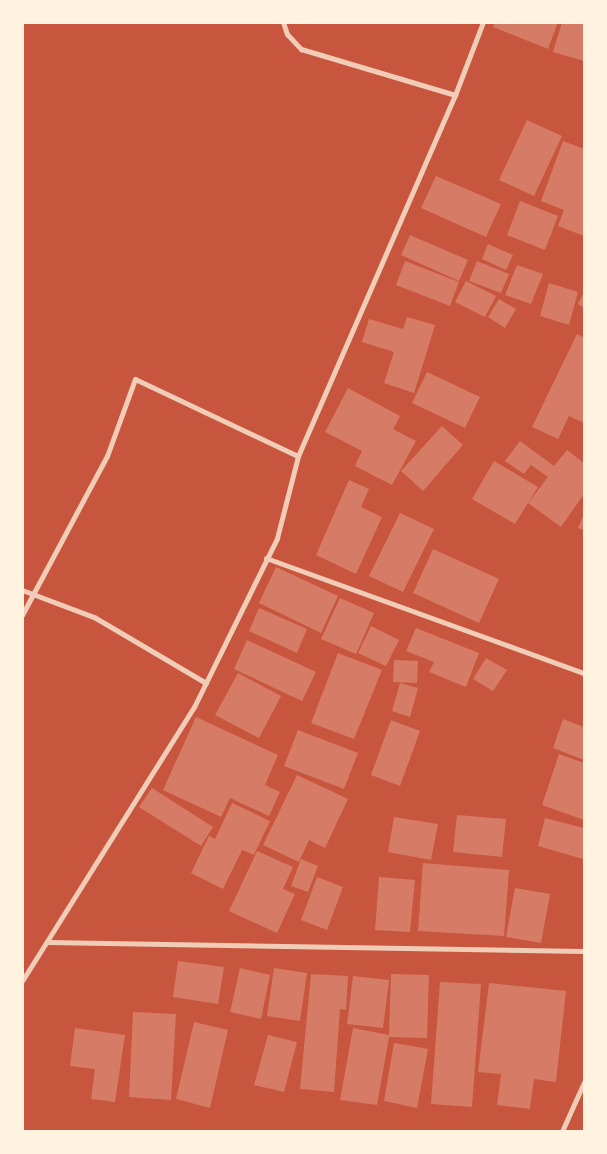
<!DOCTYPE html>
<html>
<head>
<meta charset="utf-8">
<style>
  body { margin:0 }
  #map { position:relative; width:607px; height:1154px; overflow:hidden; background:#c8553d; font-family:Karla,sans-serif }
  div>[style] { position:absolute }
  .building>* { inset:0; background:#d67c66 }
  .minor>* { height:5px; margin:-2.5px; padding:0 2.5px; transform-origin:2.5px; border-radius:2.5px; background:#f1ccb7 }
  span { translate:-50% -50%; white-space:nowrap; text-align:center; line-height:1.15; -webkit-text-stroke:5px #fff3e0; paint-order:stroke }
  .frame { position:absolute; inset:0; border:24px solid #fff3e0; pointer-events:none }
</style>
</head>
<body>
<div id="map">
  <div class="building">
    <i style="clip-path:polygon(495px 22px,558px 22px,548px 49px,493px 27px)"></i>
    <i style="clip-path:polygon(562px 22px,584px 22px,584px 61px,553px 52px)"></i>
    <i style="clip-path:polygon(527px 120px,562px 136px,534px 196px,499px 180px)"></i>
    <i style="clip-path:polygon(563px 141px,584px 149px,584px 236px,558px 226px,564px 210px,541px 201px)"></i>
    <i style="clip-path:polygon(436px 176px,501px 204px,486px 237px,421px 208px)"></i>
    <i style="clip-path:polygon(520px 201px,558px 216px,545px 250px,507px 235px)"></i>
    <i style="clip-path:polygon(410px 235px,468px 260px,459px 281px,401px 255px)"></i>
    <i style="clip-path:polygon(488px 244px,513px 255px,506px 270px,482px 259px)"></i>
    <i style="clip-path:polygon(405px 261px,459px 282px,450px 306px,396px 285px)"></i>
    <i style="clip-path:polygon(477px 261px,509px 274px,501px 293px,469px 281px)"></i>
    <i style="clip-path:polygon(517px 265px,543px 274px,531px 304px,505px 295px)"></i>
    <i style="clip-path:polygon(466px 281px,496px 296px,485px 317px,455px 302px)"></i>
    <i style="clip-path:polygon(549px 283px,578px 292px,569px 325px,540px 316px)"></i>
    <i style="clip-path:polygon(584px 292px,584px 308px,578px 304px)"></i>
    <i style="clip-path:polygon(499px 299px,516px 309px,505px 328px,488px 317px)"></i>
    <i style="clip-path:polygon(407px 317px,435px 325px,414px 393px,384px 383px,394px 352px,362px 342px,369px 319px,403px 329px)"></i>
    <i style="clip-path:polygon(577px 334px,584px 338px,584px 423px,569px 416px,558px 439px,532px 427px)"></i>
    <i style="clip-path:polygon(427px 372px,480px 397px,465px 428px,412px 403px)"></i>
    <i style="clip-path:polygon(348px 388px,400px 416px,393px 429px,416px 441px,392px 485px,355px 466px,362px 451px,325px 432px)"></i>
    <i style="clip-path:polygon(442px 426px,463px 445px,423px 491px,401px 471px)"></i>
    <i style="clip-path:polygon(520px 441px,554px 466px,567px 450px,584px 463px,584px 494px,561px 527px,528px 503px,548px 477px,531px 465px,524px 474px,505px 461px)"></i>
    <i style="clip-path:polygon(494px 461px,538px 487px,515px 524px,472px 499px)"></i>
    <i style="clip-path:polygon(349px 480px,369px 489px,361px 507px,382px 517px,356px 574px,316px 555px)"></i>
    <i style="clip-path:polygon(400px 513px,434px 529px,403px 592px,369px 576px)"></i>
    <i style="clip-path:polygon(584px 513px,584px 530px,578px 528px)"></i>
    <i style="clip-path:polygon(433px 549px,499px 579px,479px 623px,413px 593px)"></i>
    <i style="clip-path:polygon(276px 567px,338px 596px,321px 633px,259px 603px)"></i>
    <i style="clip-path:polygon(340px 598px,374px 613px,356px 654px,321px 639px)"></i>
    <i style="clip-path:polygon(259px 608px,307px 629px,297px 653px,249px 631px)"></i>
    <i style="clip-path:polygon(371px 626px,399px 640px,386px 666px,358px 653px)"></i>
    <i style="clip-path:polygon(416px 628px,479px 653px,466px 687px,429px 672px,434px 662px,406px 651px)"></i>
    <i style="clip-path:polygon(247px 640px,316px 672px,302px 701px,234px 669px)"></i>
    <i style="clip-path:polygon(338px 653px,382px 670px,354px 739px,311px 723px)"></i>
    <i style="clip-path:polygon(486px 658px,507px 670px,493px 691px,473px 679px)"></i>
    <i style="clip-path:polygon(394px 660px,418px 661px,417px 683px,393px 682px)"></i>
    <i style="clip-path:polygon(238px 673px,281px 696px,259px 738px,215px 715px)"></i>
    <i style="clip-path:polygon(400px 683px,418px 688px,410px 717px,392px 711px)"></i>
    <i style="clip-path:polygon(196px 717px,278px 755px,265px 785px,280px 792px,269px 816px,230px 798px,221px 817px,163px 790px)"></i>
    <i style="clip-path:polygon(563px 719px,584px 727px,584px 760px,553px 748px)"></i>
    <i style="clip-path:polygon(391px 720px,420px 731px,400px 786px,371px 775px)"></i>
    <i style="clip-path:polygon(298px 730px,358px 753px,344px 789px,284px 766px)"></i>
    <i style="clip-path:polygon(559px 754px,584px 763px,584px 820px,542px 805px)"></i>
    <i style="clip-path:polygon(297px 775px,348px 799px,325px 848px,309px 840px,299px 862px,263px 845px)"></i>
    <i style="clip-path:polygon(152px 788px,213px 827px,201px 846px,139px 807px)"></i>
    <i style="clip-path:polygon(232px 803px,270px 821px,254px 855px,242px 850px,223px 889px,191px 873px,209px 836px,215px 839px)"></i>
    <i style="clip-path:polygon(457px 815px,506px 819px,502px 857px,453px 852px)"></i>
    <i style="clip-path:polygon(394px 817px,438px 824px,431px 860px,388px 852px)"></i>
    <i style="clip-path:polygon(545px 818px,584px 828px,583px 859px,538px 846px)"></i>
    <i style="clip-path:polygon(257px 851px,293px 867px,283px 889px,295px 894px,277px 933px,229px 911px)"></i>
    <i style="clip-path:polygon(301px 859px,318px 866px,308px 892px,291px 886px)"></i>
    <i style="clip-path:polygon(423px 863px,509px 870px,504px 936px,418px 931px)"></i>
    <i style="clip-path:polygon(317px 877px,343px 887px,327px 930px,301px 920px)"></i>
    <i style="clip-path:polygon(379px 877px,415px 880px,410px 932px,375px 930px)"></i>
    <i style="clip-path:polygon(515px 888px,550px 894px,541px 943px,506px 937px)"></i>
    <i style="clip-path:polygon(178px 961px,224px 967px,218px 1004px,173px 997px)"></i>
    <i style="clip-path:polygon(240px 968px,270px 975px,261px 1019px,230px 1012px)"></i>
    <i style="clip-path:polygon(274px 968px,307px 973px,300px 1021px,267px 1016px)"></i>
    <i style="clip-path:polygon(311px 974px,348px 976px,346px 1010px,340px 1009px,334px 1092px,300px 1089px)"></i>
    <i style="clip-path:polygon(391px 974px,429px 975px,427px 1038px,389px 1037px,377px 1105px,340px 1100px,353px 1028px,389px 1035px)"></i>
    <i style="clip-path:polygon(353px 976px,389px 980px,383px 1028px,347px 1024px)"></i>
    <i style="clip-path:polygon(440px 982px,481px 984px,472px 1107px,431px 1104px)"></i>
    <i style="clip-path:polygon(489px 983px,566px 991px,556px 1082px,534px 1079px,530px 1109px,497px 1105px,501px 1074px,478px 1072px)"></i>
    <i style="clip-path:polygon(133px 1012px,176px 1014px,171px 1100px,129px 1097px)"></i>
    <i style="clip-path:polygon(194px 1022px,228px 1030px,210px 1108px,176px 1099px)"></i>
    <i style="clip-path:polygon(75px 1028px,125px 1035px,115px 1102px,91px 1099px,95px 1069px,70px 1066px)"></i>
    <i style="clip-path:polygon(268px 1035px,297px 1042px,284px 1092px,254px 1085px)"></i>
    <i style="clip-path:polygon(394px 1043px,428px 1049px,417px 1108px,384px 1101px)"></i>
  </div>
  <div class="minor">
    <i style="left:283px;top:22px;width:13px;rotate:72deg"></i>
    <i style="left:287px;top:34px;width:21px;rotate:47deg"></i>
    <i style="left:301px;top:49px;width:161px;rotate:16.6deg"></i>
    <i style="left:266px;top:558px;width:338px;rotate:19.9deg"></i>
    <i style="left:22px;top:590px;width:77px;rotate:20.6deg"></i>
    <i style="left:94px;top:617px;width:130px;rotate:30.5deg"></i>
    <i style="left:22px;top:615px;width:180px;rotate:-61.9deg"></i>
    <i style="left:107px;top:456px;width:82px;rotate:-70deg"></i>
    <i style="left:135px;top:379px;width:180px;rotate:25.3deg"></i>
    <i style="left:47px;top:942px;width:537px;rotate:0.96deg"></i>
    <i style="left:22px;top:981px;width:324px;rotate:-57.9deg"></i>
    <i style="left:194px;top:707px;width:188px;rotate:-63.8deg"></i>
    <i style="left:277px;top:538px;width:85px;rotate:-75.6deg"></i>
    <i style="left:298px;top:456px;width:394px;rotate:-66.5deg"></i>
    <i style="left:455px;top:95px;width:78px;rotate:-69deg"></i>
    <i style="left:563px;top:1129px;width:51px;rotate:-65.9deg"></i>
    <i style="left:415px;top:1132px;width:160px"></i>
  </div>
  <div class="frame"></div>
</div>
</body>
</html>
